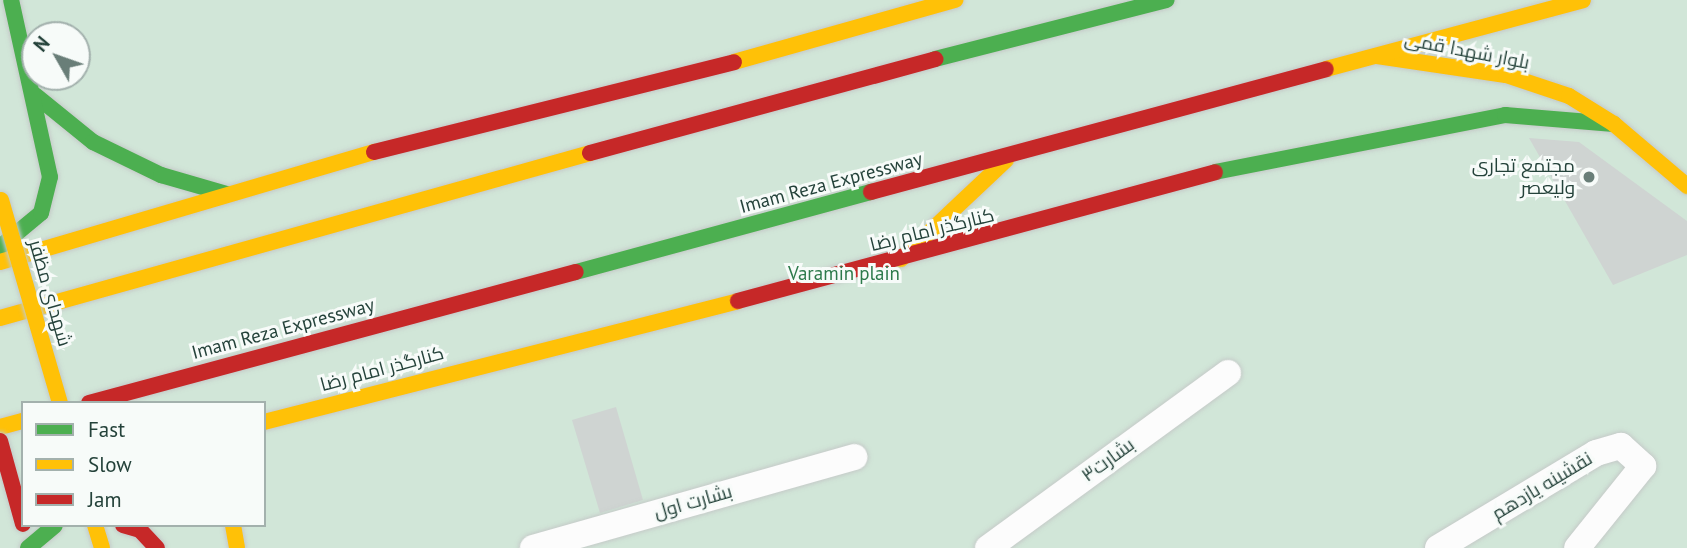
<!DOCTYPE html>
<html>
<head>
<meta charset="utf-8">
<style>
  body { margin:0 }
  #map { position:relative; width:1687px; height:548px; overflow:hidden; background:#e8edeb; font-family:"PT Sans",Cairo,sans-serif }
  div>[style] { position:absolute }
  .green>* { inset:0; background:#d1e6d8 }
  .building>* { inset:0; background:#cfd4d2 }
  .roads { filter:drop-shadow(0 0 2px #c5cac8) drop-shadow(0 0 2px #c5cac8) }
  .street>* { height:26px; margin:-13px; padding:0 13px; transform-origin:13px; border-radius:13px; background:#fcfcfc }
  .fast>* { height:16px; margin:-8px; padding:0 8px; transform-origin:8px; border-radius:8px; background:#4caf50 }
  .slow>* { height:16px; margin:-8px; padding:0 8px; transform-origin:8px; border-radius:8px; background:#ffc107 }
  .jam>* { height:16px; margin:-8px; padding:0 8px; transform-origin:8px; border-radius:8px; background:#c62828 }
  .bridges { filter:drop-shadow(0 0 2px #c3ccc9) drop-shadow(0 0 2px #c3ccc9) }
  .slow-bridge>* { height:16px; margin:-8px; padding:0 8px; transform-origin:8px; border-radius:8px; background:#ffc107 }
  .jam-bridge>* { height:16px; margin:-8px; padding:0 8px; transform-origin:8px; border-radius:8px; background:#c62828 }
  .dots>* { width:19px; height:19px; translate:-50% -50%; box-sizing:border-box; border:4px solid #f7fbf9; border-radius:50% }
  span { translate:-50% -50%; white-space:nowrap; text-align:center; line-height:1.15; -webkit-text-stroke:6px #f7fbf9; paint-order:stroke }
  .street-label { font-size:19px; color:#24423a }
  .poi-label { font-size:19px; color:#24423a }
  .right { translate:-100% -50%; text-align:right }
  .park-label { font-size:19px; color:#2d7a4b }
  .legend { position:absolute; left:21px; top:401px; width:245px; height:126px; box-sizing:border-box; background:#f7fbf9; border:2px solid #a3b1ad; margin:0; padding:9px 12px; list-style:none; font-size:21px; color:#24423a }
  .legend li { display:flex; align-items:center; gap:14px; height:35px }
  .legend b { width:35px; border:2px solid #a3b1ad }
  .north { position:absolute; left:21px; top:21px; width:70px; height:70px; box-sizing:border-box; background:#f7fbf9; border:2px solid #a3b1ad; border-radius:50%; rotate:310deg; font-size:19px; font-weight:700; line-height:28px; text-align:center; color:#24423a }
  .north::after { content:''; display:block; margin:auto; width:24px; height:32px; background:#697e78; clip-path:polygon(50% 0,100% 100%,50% 72%,0 100%) }
</style>
</head>
<body>
<div id="map">
  <div class="green">
    <i style="clip-path:polygon(evenodd,0 0,1687px 0,1687px 548px,0 548px,0 0,35px 35px,77px 35px,77px 77px,35px 77px,35px 35px,0 0,23px 403px,264px 403px,264px 525px,23px 525px,23px 403px)"></i>
  </div>
  <div class="building">
    <i style="clip-path:polygon(1529px 138px,1579px 142px,1687px 221px,1687px 255px,1613px 285px)"></i>
    <i style="clip-path:polygon(616px 407px,643px 500px,600px 513px,572px 420px)"></i>
  </div>
  <div class="roads">
    <div class="street">
      <i style="left:533px;top:548px;width:334px;rotate:-15.8deg"></i>
      <i style="left:988px;top:548px;width:297px;rotate:-36.1deg"></i>
      <i style="left:1438px;top:548px;width:184px;rotate:-31deg"></i>
      <i style="left:1596px;top:453px;width:26px;rotate:-16deg"></i>
      <i style="left:1621px;top:446px;width:30px;rotate:42deg"></i>
      <i style="left:1643px;top:466px;width:105px;rotate:128.8deg"></i>
    </div>
    <div class="fast">
      <i style="left:935px;top:59px;width:239px;rotate:-14.3deg"></i>
      <i style="left:35px;top:95px;width:75px;rotate:39deg"></i>
      <i style="left:93px;top:142px;width:76px;rotate:25.9deg"></i>
      <i style="left:161px;top:175px;width:69px;rotate:16.1deg"></i>
      <i style="left:1215px;top:172px;width:296px;rotate:-11.1deg"></i>
      <i style="left:1505px;top:115px;width:109px;rotate:4.7deg"></i>
      <i style="left:0;top:247px;width:53px;rotate:-39.7deg"></i>
      <i style="left:41px;top:213px;width:37px;rotate:-76deg"></i>
      <i style="left:50px;top:177px;width:181px;rotate:-102.4deg"></i>
      <i style="left:576px;top:272px;width:306px;rotate:-15.2deg"></i>
      <i style="left:28px;top:548px;width:35px;rotate:-40deg"></i>
    </div>
    <div class="slow">
      <i style="left:1377px;top:56px;width:130px;rotate:8.4deg"></i>
      <i style="left:1506px;top:75px;width:66px;rotate:18.4deg"></i>
      <i style="left:1569px;top:96px;width:53px;rotate:31.9deg"></i>
      <i style="left:1614px;top:124px;width:96px;rotate:40.3deg"></i>
      <i style="left:734px;top:62px;width:230px;rotate:-15.7deg"></i>
      <i style="left:1326px;top:69px;width:266px;rotate:-15deg"></i>
      <i style="left:901px;top:259px;width:144px;rotate:-43.3deg"></i>
      <i style="left:0;top:262px;width:390px;rotate:-16.4deg"></i>
      <i style="left:0;top:318px;width:613px;rotate:-15.62deg"></i>
      <i style="left:264px;top:422px;width:489px;rotate:-14.3deg"></i>
      <i style="left:0;top:427px;width:24px;rotate:-15deg"></i>
      <i style="left:95px;top:525px;width:24px;rotate:73deg"></i>
      <i style="left:233px;top:525px;width:23px;rotate:80deg"></i>
    </div>
    <div class="jam">
      <i style="left:374px;top:152px;width:371px;rotate:-14deg"></i>
      <i style="left:590px;top:153px;width:358px;rotate:-15.2deg"></i>
      <i style="left:871px;top:192px;width:471px;rotate:-15.1deg"></i>
      <i style="left:738px;top:301px;width:494px;rotate:-15.1deg"></i>
      <i style="left:89px;top:403px;width:504px;rotate:-15.06deg"></i>
      <i style="left:123px;top:525px;width:18px;rotate:16deg"></i>
      <i style="left:140px;top:530px;width:25px;rotate:47deg"></i>
    </div>
  </div>
  <div class="bridges">
    <div class="slow-bridge">
      <i style="left:1px;top:200px;width:211px;rotate:73.8deg"></i>
    </div>
    <div class="jam-bridge">
      <i style="left:0;top:441px;width:86px;rotate:74.5deg"></i>
    </div>
  </div>
  <div class="dots">
    <i style="left:1589px;top:177px;background:#697e78"></i>
  </div>
  <div class="street-label">
    <span style="left:1467px;top:51px;rotate:11deg">بلوار شهدا قمی</span>
    <span style="left:831px;top:183px;rotate:-15deg">Imam Reza Expressway</span>
    <span style="left:932px;top:230px;rotate:-14deg">کنارگذر امام رضا</span>
    <span style="left:50px;top:293px;rotate:74deg">شهدای مظفر</span>
    <span style="left:283px;top:329px;rotate:-15deg">Imam Reza Expressway</span>
    <span style="left:382px;top:369px;rotate:-15deg">کنارگذر امام رضا</span>
    <span style="left:1108px;top:460px;rotate:-36deg">بشارت۳</span>
    <span style="left:1542px;top:486px;rotate:-31deg">نقشینه یازدهم</span>
    <span style="left:693px;top:502px;rotate:-16deg">بشارت اول</span>
  </div>
  <div class="poi-label">
    <span class="right" style="left:1575px;top:177px">مجتمع تجاری<br>ولیعصر</span>
  </div>
  <div class="park-label">
    <span style="left:844px;top:274px">Varamin plain</span>
  </div>
  <ul class="legend">
  <li><b style="height:9px;background:#4caf50"></b>Fast</li>
  <li><b style="height:9px;background:#ffc107"></b>Slow</li>
  <li><b style="height:9px;background:#c62828"></b>Jam</li>
  </ul>
  <div class="north">N</div>
</div>
</body>
</html>
